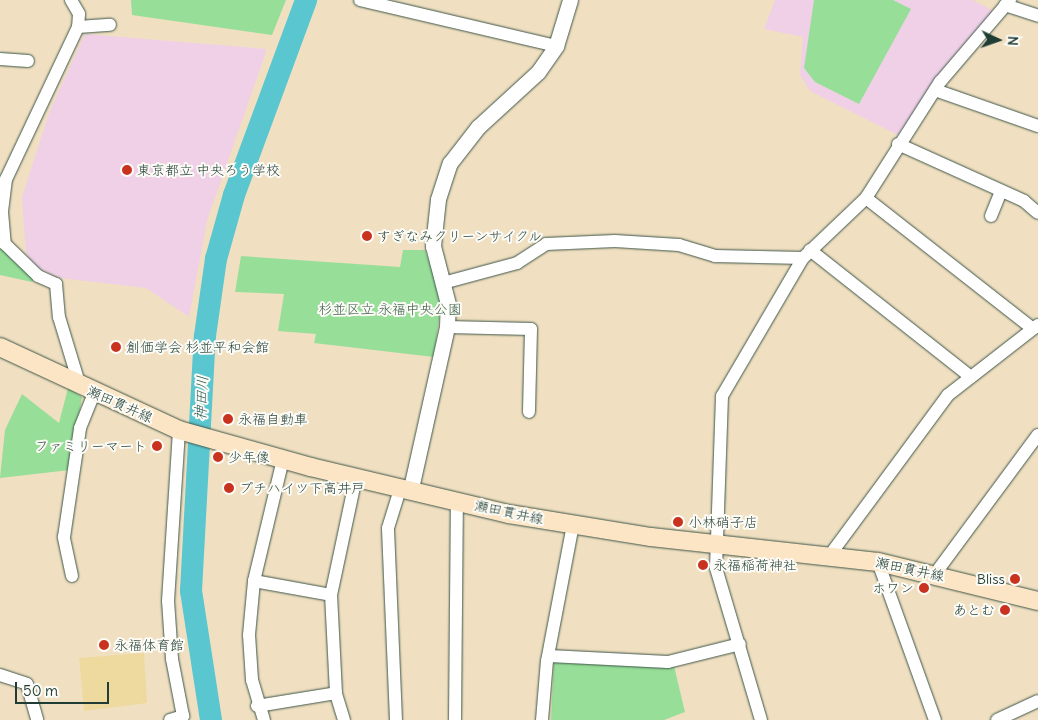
<!DOCTYPE html>
<html>
<head>
<meta charset="utf-8">
<style>
  body { margin:0 }
  #map { position:relative; width:1038px; height:720px; overflow:hidden; background:#f0e0c1; font-family:Delius,"Klee One",sans-serif }
  div>[style] { position:absolute }
  .built>* { inset:0; background:#efd0e6 }
  .green>* { inset:0; background:#97de98 }
  .sand>* { inset:0; background:#eeda9e }
  .river>* { height:22px; margin:-11px; padding:0 11px; transform-origin:11px; border-radius:11px; background:#59c6d0 }
  .roads { filter:drop-shadow(0 0 1px #3e5549) drop-shadow(0 0 1px #3e5549) }
  .minor>* { height:12px; margin:-6px; padding:0 6px; transform-origin:6px; border-radius:6px; background:#fff }
  .tertiary>* { height:15px; margin:-7.5px; padding:0 7.5px; transform-origin:7.5px; border-radius:7.5px; background:#fff }
  .secondary>* { height:18px; margin:-9px; padding:0 9px; transform-origin:9px; border-radius:9px; background:#fce5c4 }
  .dots>* { width:14px; height:14px; translate:-50% -50%; box-sizing:border-box; border:2px solid #fdfcf7; border-radius:50% }
  span { translate:-50% -50%; white-space:nowrap; text-align:center; line-height:1.15; -webkit-text-stroke:4px #fdfcf7; paint-order:stroke }
  .poi-label { font-size:14px; color:#1f3d34 }
  .left { translate:0 -50%; text-align:left }
  .right { translate:-100% -50%; text-align:right }
  .park-label { font-size:14px; color:#375d48 }
  .street-label { font-size:14px; color:#1f3d34 }
  .water-label { font-size:15px; color:#2e5f5b; font-style:italic }
  .north { position:absolute; left:973px; top:15px; width:50px; height:50px; -webkit-text-stroke:4px #fdfcf7; paint-order:stroke; rotate:93deg; font-size:14px; font-weight:700; line-height:20px; text-align:center; color:#1f3d34 }
  .north::after { content:''; display:block; margin:auto; width:18px; height:22px; background:#1f3d34; clip-path:polygon(50% 0,100% 100%,50% 72%,0 100%) }
  .scale { position:absolute; left:15px; top:682px; width:94px; height:22px; box-sizing:border-box; border:2px solid #1f3d34; border-top:0; padding-left:6px; font-size:15px; line-height:18px; white-space:nowrap; color:#1f3d34; -webkit-text-stroke:4px #fdfcf7; paint-order:stroke }
</style>
</head>
<body>
<div id="map">
  <div class="built">
    <i style="clip-path:polygon(775px 0,973px 0,997px 13px,902px 137px,810px 91px,800px 75px,803px 37px,764px 29px)"></i>
    <i style="clip-path:polygon(85px 34px,267px 49px,207px 221px,189px 317px,146px 288px,60px 278px,35px 266px,26px 253px,22px 197px,50px 110px)"></i>
  </div>
  <div class="green">
    <i style="clip-path:polygon(131px 0,286px 0,272px 35px,132px 15px)"></i>
    <i style="clip-path:polygon(814px 0,893px 0,911px 9px,859px 104px,815px 82px,804px 68px)"></i>
    <i style="clip-path:polygon(0 221px,3px 245px,35px 278px,32px 282px,0 275px)"></i>
    <i style="clip-path:polygon(403px 250px,425px 250px,435px 279px,441px 303px,434px 357px,314px 343px,316px 334px,278px 331px,284px 294px,235px 292px,241px 256px,400px 267px)"></i>
    <i style="clip-path:polygon(68px 388px,82px 397px,70px 470px,0 478px,5px 430px,22px 394px,59px 423px)"></i>
    <i style="clip-path:polygon(554px 662px,674px 666px,685px 712px,664px 720px,551px 720px)"></i>
  </div>
  <div class="sand">
    <i style="clip-path:polygon(144px 653px,147px 703px,84px 711px,79px 658px)"></i>
  </div>
  <div class="river">
    <i style="left:211px;top:720px;width:131px;rotate:-98.8deg"></i>
    <i style="left:191px;top:591px;width:255px;rotate:-86.9deg"></i>
    <i style="left:205px;top:336px;width:78px;rotate:-81.9deg"></i>
    <i style="left:216px;top:259px;width:66px;rotate:-74.3deg"></i>
    <i style="left:234px;top:195px;width:208px;rotate:-69.7deg"></i>
  </div>
  <div class="roads">
    <div class="minor">
      <i style="left:71px;top:0;width:16px;rotate:60deg"></i>
      <i style="left:79px;top:14px;width:13px;rotate:94deg"></i>
      <i style="left:78px;top:27px;width:168px;rotate:115.3deg"></i>
      <i style="left:6px;top:179px;width:33px;rotate:97deg"></i>
      <i style="left:2px;top:212px;width:32px;rotate:85deg"></i>
      <i style="left:5px;top:244px;width:46px;rotate:44.1deg"></i>
      <i style="left:38px;top:276px;width:20px;rotate:24deg"></i>
      <i style="left:56px;top:284px;width:33px;rotate:85deg"></i>
      <i style="left:59px;top:317px;width:72px;rotate:73.1deg"></i>
      <i style="left:360px;top:0;width:201px;rotate:13.2deg"></i>
      <i style="left:1005px;top:5px;width:35px;rotate:18deg"></i>
      <i style="left:78px;top:27px;width:32px;rotate:-4deg"></i>
      <i style="left:0;top:59px;width:28px;rotate:4deg"></i>
      <i style="left:935px;top:90px;width:109px;rotate:19.3deg"></i>
      <i style="left:898px;top:144px;width:138px;rotate:24.3deg"></i>
      <i style="left:1024px;top:201px;width:18px;rotate:41deg"></i>
      <i style="left:866px;top:198px;width:212px;rotate:38.1deg"></i>
      <i style="left:991px;top:216px;width:27px;rotate:-68deg"></i>
      <i style="left:810px;top:250px;width:205px;rotate:38.3deg"></i>
      <i style="left:443px;top:283px;width:77px;rotate:-15.1deg"></i>
      <i style="left:517px;top:263px;width:35px;rotate:-33deg"></i>
      <i style="left:546px;top:244px;width:69px;rotate:-2.5deg"></i>
      <i style="left:615px;top:241px;width:64px;rotate:3.6deg"></i>
      <i style="left:679px;top:245px;width:38px;rotate:17deg"></i>
      <i style="left:715px;top:256px;width:88px;rotate:1.3deg"></i>
      <i style="left:447px;top:327px;width:84px;rotate:1.4deg"></i>
      <i style="left:531px;top:329px;width:83px;rotate:91.4deg"></i>
      <i style="left:830px;top:555px;width:199px;rotate:-53.6deg"></i>
      <i style="left:948px;top:395px;width:114px;rotate:-37.9deg"></i>
      <i style="left:878px;top:562px;width:168px;rotate:70.2deg"></i>
      <i style="left:935px;top:574px;width:173px;rotate:-53.5deg"></i>
      <i style="left:72px;top:576px;width:40px;rotate:-102deg"></i>
      <i style="left:64px;top:537px;width:110px;rotate:-81.6deg"></i>
      <i style="left:80px;top:428px;width:38px;rotate:-68deg"></i>
      <i style="left:254px;top:581px;width:78px;rotate:10.3deg"></i>
      <i style="left:549px;top:656px;width:119px;rotate:2.9deg"></i>
      <i style="left:668px;top:662px;width:74px;rotate:-14deg"></i>
      <i style="left:0;top:675px;width:28px;rotate:18deg"></i>
      <i style="left:27px;top:684px;width:37px;rotate:74deg"></i>
      <i style="left:257px;top:706px;width:80px;rotate:-9.3deg"></i>
      <i style="left:170px;top:720px;width:14px;rotate:-17deg"></i>
      <i style="left:183px;top:716px;width:58px;rotate:-100.9deg"></i>
      <i style="left:172px;top:659px;width:58px;rotate:-93.9deg"></i>
      <i style="left:168px;top:601px;width:171px;rotate:-86.3deg"></i>
      <i style="left:264px;top:720px;width:42px;rotate:-106.7deg"></i>
      <i style="left:252px;top:680px;width:45px;rotate:-93.8deg"></i>
      <i style="left:249px;top:635px;width:54px;rotate:-84.7deg"></i>
      <i style="left:254px;top:581px;width:125px;rotate:-76.6deg"></i>
      <i style="left:344px;top:720px;width:28px;rotate:-107deg"></i>
      <i style="left:336px;top:693px;width:98px;rotate:-92.9deg"></i>
      <i style="left:331px;top:595px;width:121px;rotate:-78deg"></i>
      <i style="left:396px;top:720px;width:192px;rotate:-92.4deg"></i>
      <i style="left:388px;top:528px;width:44px;rotate:-72.8deg"></i>
      <i style="left:455px;top:720px;width:220px;rotate:-89.5deg"></i>
      <i style="left:542px;top:720px;width:59px;rotate:-85.2deg"></i>
      <i style="left:547px;top:661px;width:138px;rotate:-79.2deg"></i>
      <i style="left:761px;top:720px;width:159px;rotate:-106.5deg"></i>
      <i style="left:716px;top:568px;width:172px;rotate:-88deg"></i>
      <i style="left:722px;top:396px;width:160px;rotate:-59.6deg"></i>
      <i style="left:803px;top:258px;width:87px;rotate:-43.6deg"></i>
      <i style="left:866px;top:198px;width:138px;rotate:-57.5deg"></i>
      <i style="left:940px;top:82px;width:108px;rotate:-49.5deg"></i>
      <i style="left:997px;top:720px;width:45px;rotate:-24.9deg"></i>
    </div>
    <div class="tertiary">
      <i style="left:411px;top:488px;width:165px;rotate:-77.4deg"></i>
      <i style="left:447px;top:327px;width:23px;rotate:-88deg"></i>
      <i style="left:448px;top:304px;width:60px;rotate:-104.5deg"></i>
      <i style="left:433px;top:246px;width:47px;rotate:-83.9deg"></i>
      <i style="left:438px;top:199px;width:38px;rotate:-72deg"></i>
      <i style="left:450px;top:163px;width:46px;rotate:-52.1deg"></i>
      <i style="left:478px;top:127px;width:81px;rotate:-42.5deg"></i>
      <i style="left:538px;top:72px;width:32px;rotate:-55deg"></i>
      <i style="left:556px;top:46px;width:48px;rotate:-73.1deg"></i>
    </div>
    <div class="secondary">
      <i style="left:0;top:347px;width:197px;rotate:24.9deg"></i>
      <i style="left:179px;top:430px;width:137px;rotate:15.7deg"></i>
      <i style="left:311px;top:467px;width:204px;rotate:13.4deg"></i>
      <i style="left:509px;top:514px;width:144px;rotate:9.2deg"></i>
      <i style="left:651px;top:537px;width:228px;rotate:6.3deg"></i>
      <i style="left:878px;top:562px;width:165px;rotate:13.7deg"></i>
    </div>
  </div>
  <div class="dots">
    <i style="left:127px;top:170px;background:#c8321e"></i>
    <i style="left:367px;top:236px;background:#c8321e"></i>
    <i style="left:116px;top:347px;background:#c8321e"></i>
    <i style="left:228px;top:419px;background:#c8321e"></i>
    <i style="left:157px;top:446px;background:#c8321e"></i>
    <i style="left:218px;top:457px;background:#c8321e"></i>
    <i style="left:229px;top:488px;background:#c8321e"></i>
    <i style="left:678px;top:522px;background:#c8321e"></i>
    <i style="left:703px;top:565px;background:#c8321e"></i>
    <i style="left:1015px;top:579px;background:#c8321e"></i>
    <i style="left:924px;top:588px;background:#c8321e"></i>
    <i style="left:1005px;top:610px;background:#c8321e"></i>
    <i style="left:104px;top:645px;background:#c8321e"></i>
  </div>
  <div class="poi-label">
    <span class="left" style="left:137px;top:170px">東京都立 中央ろう学校</span>
    <span class="left" style="left:377px;top:236px">すぎなみクリーンサイクル</span>
    <span class="left" style="left:126px;top:347px">創価学会 杉並平和会館</span>
    <span class="left" style="left:238px;top:419px">永福自動車</span>
    <span class="right" style="left:147px;top:446px">ファミリーマート</span>
    <span class="left" style="left:228px;top:457px">少年像</span>
    <span class="left" style="left:239px;top:488px">プチハイツ下高井戸</span>
    <span class="left" style="left:688px;top:522px">小林硝子店</span>
    <span class="left" style="left:713px;top:565px">永福稲荷神社</span>
    <span class="right" style="left:1005px;top:579px">Bliss</span>
    <span class="right" style="left:914px;top:588px">ホワン</span>
    <span class="right" style="left:995px;top:610px">あとむ</span>
    <span class="left" style="left:114px;top:645px">永福体育館</span>
  </div>
  <div class="park-label">
    <span style="left:390px;top:309px">杉並区立 永福中央公園</span>
  </div>
  <div class="street-label">
    <span style="left:120px;top:404px;rotate:24deg">瀬田貫井線</span>
    <span style="left:509px;top:512px;rotate:12deg">瀬田貫井線</span>
    <span style="left:910px;top:569px;rotate:12deg">瀬田貫井線</span>
  </div>
  <div class="water-label">
    <span style="left:201px;top:398px;rotate:-87deg">神田川</span>
  </div>
  <div class="north">N</div>
  <div class="scale">50 m</div>
</div>
</body>
</html>
